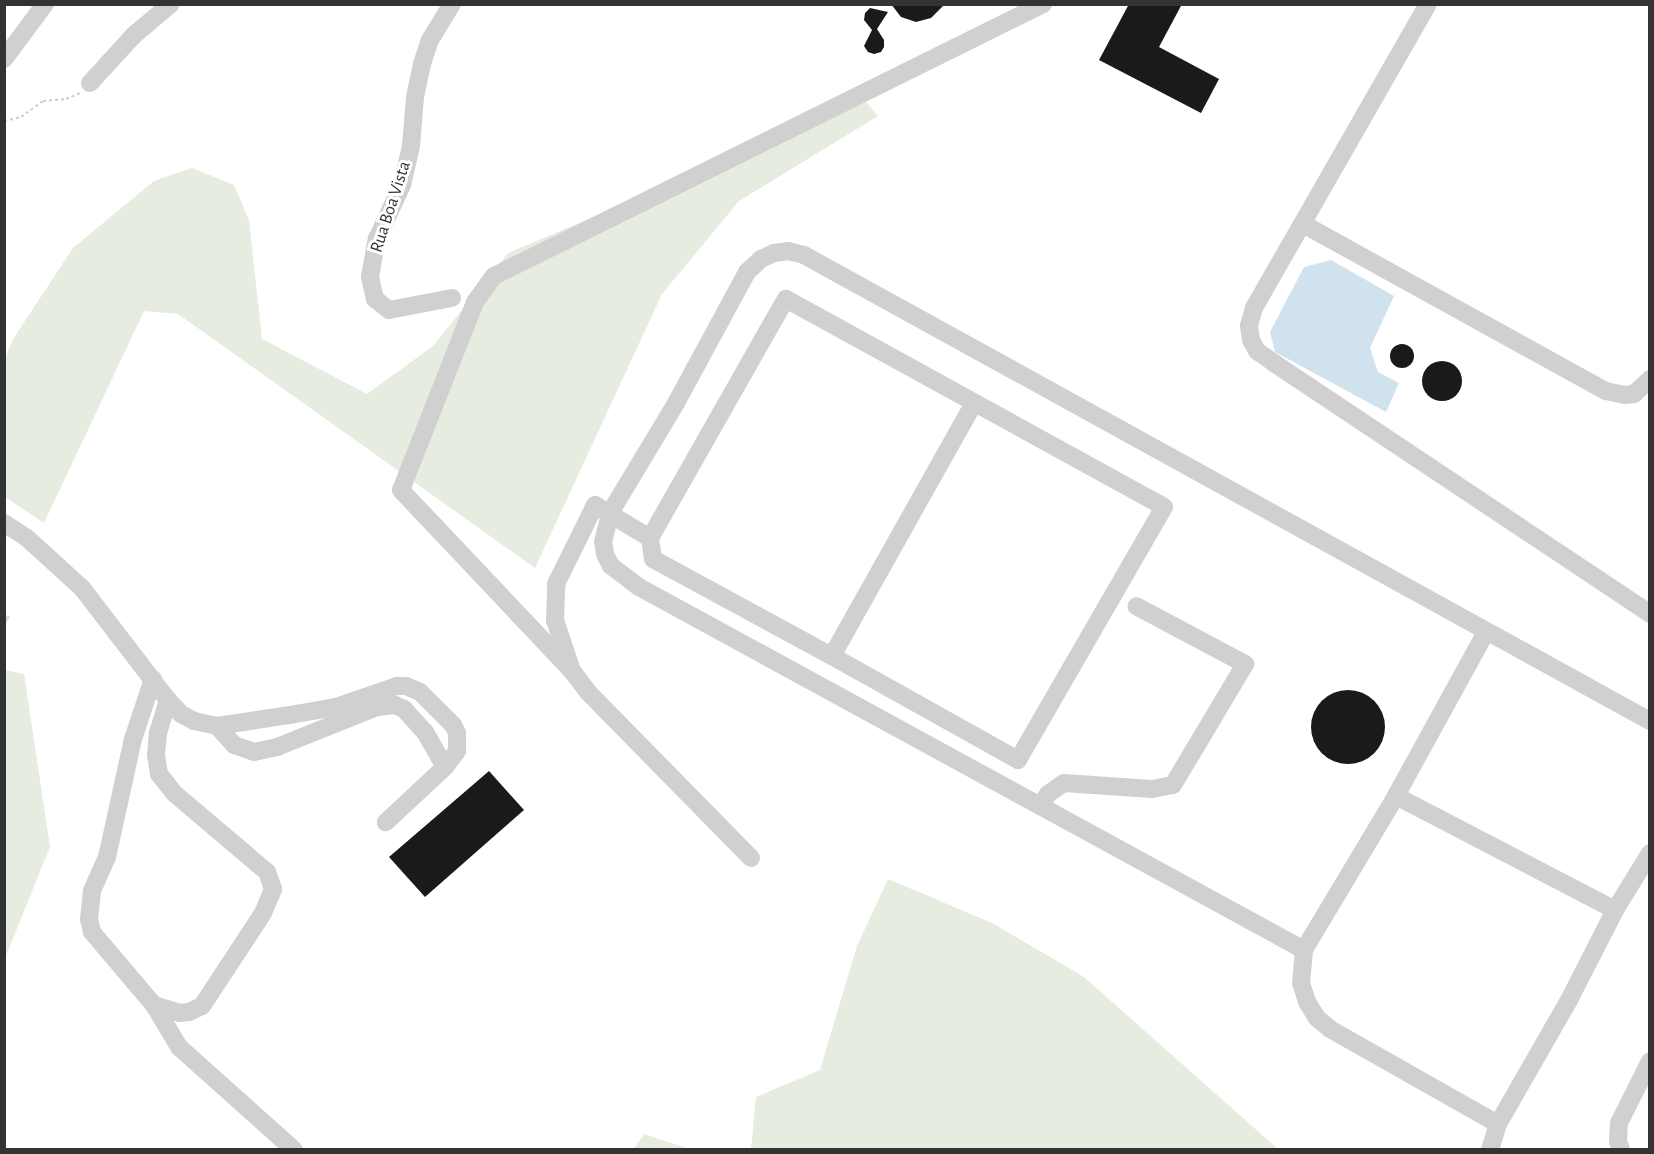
<!DOCTYPE html>
<html>
<head>
<meta charset="utf-8">
<style>
  body { margin:0 }
  #map { position:relative; width:1654px; height:1154px; overflow:hidden; background:#fff; font-family:"Alegreya Sans",sans-serif }
  div>[style] { position:absolute }
  .green>* { inset:0; background:#e6ecdf }
  .water>* { inset:0; background:#cfe2ee }
  .stream>* { height:4px; margin:-2px; padding:0 2px; transform-origin:2px; border-radius:2px; background:#cfe2ee }
  .building>* { inset:0; background:#1a1a1a }
  .round { border-radius:50% }
  .path>* { height:2px; margin-top:-1px; transform-origin:0; background:repeating-linear-gradient(90deg,#cdcdcd 0 3px,transparent 0 6px) }
  .minor>* { height:18px; margin:-9px; padding:0 9px; transform-origin:9px; border-radius:9px; background:#d0d0d0 }
  span { translate:-50% -50%; white-space:nowrap; text-align:center; line-height:1.15; -webkit-text-stroke:6px #fff; paint-order:stroke }
  .street-label { font-size:18px; color:#333 }
  .frame { position:absolute; inset:0; border:6px solid #333; pointer-events:none }
</style>
</head>
<body>
<div id="map">
  <div class="green">
    <i style="clip-path:polygon(866px 102px,878px 116px,739px 201px,662px 294px,535px 568px,178px 314px,144px 311px,44px 523px,5px 497px,4px 362px,13px 339px,73px 248px,154px 181px,192px 168px,234px 185px,249px 220px,262px 339px,367px 394px,433px 346px,508px 253px)"></i>
    <i style="clip-path:polygon(5px 670px,24px 674px,50px 847px,5px 958px)"></i>
    <i style="clip-path:polygon(888px 879px,992px 923px,1084px 977px,1278px 1149px,751px 1149px,756px 1097px,820px 1070px,857px 946px)"></i>
    <i style="clip-path:polygon(644px 1134px,689px 1149px,634px 1149px)"></i>
  </div>
  <div class="water">
    <i style="clip-path:polygon(1331px 260px,1394px 296px,1370px 348px,1378px 372px,1399px 383px,1386px 412px,1275px 352px,1270px 332px,1304px 267px)"></i>
  </div>
  <div class="stream">
    <i style="left:4px;top:622px;width:6px;rotate:-51deg"></i>
  </div>
  <div class="building">
    <i style="clip-path:polygon(891px 4px,945px 4px,931px 18px,916px 22px,901px 17px)"></i>
    <i style="clip-path:polygon(1129px 4px,1182px 4px,1159px 47px,1219px 79px,1201px 113px,1099px 60px)"></i>
    <i style="clip-path:polygon(870px 8px,888px 12px,877px 29px,884px 40px,884px 47px,881px 52px,874px 54px,868px 52px,864px 46px,872px 30px,864px 20px,865px 13px)"></i>
    <i class="round" style="left:1390px;top:344px;width:24px;height:24px"></i>
    <i class="round" style="left:1422px;top:361px;width:40px;height:40px"></i>
    <i class="round" style="left:1311px;top:690px;width:74px;height:74px"></i>
    <i style="clip-path:polygon(489px 771px,524px 810px,425px 897px,389px 857px)"></i>
  </div>
  <div class="path">
    <i style="left:4px;top:121px;width:17px;rotate:-13deg"></i>
    <i style="left:21px;top:117px;width:27px;rotate:-36deg"></i>
    <i style="left:43px;top:101px;width:23px;rotate:-5deg"></i>
    <i style="left:66px;top:99px;width:15px;rotate:-23deg"></i>
  </div>
  <div class="minor">
    <i style="left:1428px;top:4px;width:350px;rotate:119.8deg"></i>
    <i style="left:1254px;top:308px;width:19px;rotate:106deg"></i>
    <i style="left:1249px;top:326px;width:14px;rotate:82deg"></i>
    <i style="left:1251px;top:340px;width:13px;rotate:61deg"></i>
    <i style="left:1257px;top:351px;width:21px;rotate:35deg"></i>
    <i style="left:1274px;top:363px;width:452px;rotate:33.7deg"></i>
    <i style="left:4px;top:59px;width:69px;rotate:-53.3deg"></i>
    <i style="left:90px;top:83px;width:65px;rotate:-47.5deg"></i>
    <i style="left:134px;top:35px;width:48px;rotate:-40deg"></i>
    <i style="left:1303px;top:224px;width:346px;rotate:28.9deg"></i>
    <i style="left:1606px;top:391px;width:19px;rotate:12deg"></i>
    <i style="left:1625px;top:395px;width:9px;rotate:-6deg"></i>
    <i style="left:1634px;top:394px;width:22px;rotate:-43deg"></i>
    <i style="left:452px;top:298px;width:64px;rotate:169.2deg"></i>
    <i style="left:389px;top:310px;width:18px;rotate:-142deg"></i>
    <i style="left:375px;top:299px;width:23px;rotate:-103deg"></i>
    <i style="left:370px;top:277px;width:39px;rotate:-80deg"></i>
    <i style="left:377px;top:239px;width:60px;rotate:-65.2deg"></i>
    <i style="left:402px;top:185px;width:40px;rotate:-77deg"></i>
    <i style="left:411px;top:146px;width:49px;rotate:-85.3deg"></i>
    <i style="left:415px;top:97px;width:34px;rotate:-78deg"></i>
    <i style="left:422px;top:64px;width:25px;rotate:-72deg"></i>
    <i style="left:430px;top:40px;width:42px;rotate:-58.6deg"></i>
    <i style="left:4px;top:523px;width:27px;rotate:33deg"></i>
    <i style="left:27px;top:538px;width:74px;rotate:42.3deg"></i>
    <i style="left:82px;top:588px;width:141px;rotate:52.5deg"></i>
    <i style="left:168px;top:700px;width:19px;rotate:47deg"></i>
    <i style="left:181px;top:714px;width:15px;rotate:28deg"></i>
    <i style="left:194px;top:721px;width:24px;rotate:12deg"></i>
    <i style="left:217px;top:726px;width:74px;rotate:-8.6deg"></i>
    <i style="left:290px;top:715px;width:47px;rotate:-9.9deg"></i>
    <i style="left:336px;top:707px;width:65px;rotate:-19deg"></i>
    <i style="left:397px;top:686px;width:9px"></i>
    <i style="left:406px;top:686px;width:15px;rotate:23deg"></i>
    <i style="left:420px;top:692px;width:47px;rotate:45deg"></i>
    <i style="left:453px;top:725px;width:9px;rotate:63deg"></i>
    <i style="left:457px;top:733px;width:18px;rotate:90deg"></i>
    <i style="left:457px;top:751px;width:20px;rotate:127deg"></i>
    <i style="left:445px;top:767px;width:81px;rotate:137deg"></i>
    <i style="left:650px;top:538px;width:275px;rotate:-60.4deg"></i>
    <i style="left:786px;top:299px;width:431px;rotate:28.8deg"></i>
    <i style="left:1164px;top:507px;width:292px;rotate:120deg"></i>
    <i style="left:1018px;top:760px;width:213px;rotate:-150.8deg"></i>
    <i style="left:1486px;top:632px;width:187px;rotate:118.8deg"></i>
    <i style="left:1396px;top:796px;width:179px;rotate:120.9deg"></i>
    <i style="left:1304px;top:950px;width:33px;rotate:95deg"></i>
    <i style="left:1301px;top:983px;width:20px;rotate:72deg"></i>
    <i style="left:1307px;top:1002px;width:19px;rotate:58deg"></i>
    <i style="left:1317px;top:1018px;width:17px;rotate:40deg"></i>
    <i style="left:1330px;top:1029px;width:193px;rotate:29.5deg"></i>
    <i style="left:572px;top:671px;width:249px;rotate:-133.4deg"></i>
    <i style="left:401px;top:490px;width:202px;rotate:-68.5deg"></i>
    <i style="left:475px;top:302px;width:32px;rotate:-54deg"></i>
    <i style="left:494px;top:276px;width:613px;rotate:-26.36deg"></i>
    <i style="left:153px;top:679px;width:63px;rotate:108.4deg"></i>
    <i style="left:133px;top:739px;width:121px;rotate:102.4deg"></i>
    <i style="left:107px;top:857px;width:37px;rotate:114deg"></i>
    <i style="left:92px;top:891px;width:28px;rotate:96deg"></i>
    <i style="left:89px;top:919px;width:13px;rotate:77deg"></i>
    <i style="left:92px;top:932px;width:96px;rotate:49.7deg"></i>
    <i style="left:154px;top:1005px;width:27px;rotate:17deg"></i>
    <i style="left:180px;top:1013px;width:9px;rotate:-6deg"></i>
    <i style="left:189px;top:1012px;width:14px;rotate:-25deg"></i>
    <i style="left:202px;top:1006px;width:111px;rotate:-56.7deg"></i>
    <i style="left:263px;top:913px;width:26px;rotate:-67deg"></i>
    <i style="left:273px;top:889px;width:18px;rotate:-109deg"></i>
    <i style="left:267px;top:872px;width:122px;rotate:-139.7deg"></i>
    <i style="left:174px;top:793px;width:24px;rotate:-128deg"></i>
    <i style="left:159px;top:774px;width:19px;rotate:-99deg"></i>
    <i style="left:156px;top:755px;width:22px;rotate:-85deg"></i>
    <i style="left:158px;top:733px;width:34px;rotate:-73deg"></i>
    <i style="left:217px;top:726px;width:25px;rotate:48deg"></i>
    <i style="left:234px;top:745px;width:21px;rotate:19deg"></i>
    <i style="left:254px;top:752px;width:24px;rotate:-12deg"></i>
    <i style="left:277px;top:747px;width:108px;rotate:-21.8deg"></i>
    <i style="left:377px;top:707px;width:18px;rotate:-6deg"></i>
    <i style="left:395px;top:705px;width:10px;rotate:24deg"></i>
    <i style="left:404px;top:709px;width:31px;rotate:48deg"></i>
    <i style="left:425px;top:732px;width:40px;rotate:60.3deg"></i>
    <i style="left:1396px;top:796px;width:247px;rotate:27.5deg"></i>
    <i style="left:1040px;top:806px;width:14px;rotate:-56deg"></i>
    <i style="left:1048px;top:794px;width:19px;rotate:-35deg"></i>
    <i style="left:1064px;top:783px;width:88px;rotate:3.9deg"></i>
    <i style="left:1152px;top:789px;width:21px;rotate:-11deg"></i>
    <i style="left:1173px;top:785px;width:141px;rotate:-59.2deg"></i>
    <i style="left:1245px;top:664px;width:123px;rotate:-152deg"></i>
    <i style="left:751px;top:858px;width:233px;rotate:-134.5deg"></i>
    <i style="left:588px;top:692px;width:26px;rotate:-127deg"></i>
    <i style="left:572px;top:671px;width:54px;rotate:-108.4deg"></i>
    <i style="left:555px;top:620px;width:36px;rotate:-88deg"></i>
    <i style="left:556px;top:584px;width:88px;rotate:-63.7deg"></i>
    <i style="left:595px;top:505px;width:64px;rotate:31deg"></i>
    <i style="left:650px;top:538px;width:21px;rotate:82deg"></i>
    <i style="left:653px;top:559px;width:204px;rotate:28.5deg"></i>
    <i style="left:832px;top:656px;width:290px;rotate:-60.7deg"></i>
    <i style="left:1304px;top:950px;width:758px;rotate:-151.37deg"></i>
    <i style="left:639px;top:587px;width:35px;rotate:-143deg"></i>
    <i style="left:611px;top:566px;width:13px;rotate:-117deg"></i>
    <i style="left:605px;top:554px;width:12px;rotate:-99deg"></i>
    <i style="left:603px;top:542px;width:30px;rotate:-76deg"></i>
    <i style="left:610px;top:513px;width:128px;rotate:-59deg"></i>
    <i style="left:676px;top:403px;width:149px;rotate:-61.5deg"></i>
    <i style="left:747px;top:272px;width:19px;rotate:-43deg"></i>
    <i style="left:761px;top:259px;width:14px;rotate:-25deg"></i>
    <i style="left:774px;top:253px;width:14px;rotate:-8deg"></i>
    <i style="left:788px;top:251px;width:16px;rotate:14deg"></i>
    <i style="left:804px;top:255px;width:966px;rotate:28.85deg"></i>
    <i style="left:154px;top:1005px;width:49px;rotate:59.2deg"></i>
    <i style="left:179px;top:1047px;width:154px;rotate:41.8deg"></i>
    <i style="left:1490px;top:1150px;width:27px;rotate:-73deg"></i>
    <i style="left:1498px;top:1124px;width:141px;rotate:-60.2deg"></i>
    <i style="left:1568px;top:1002px;width:103px;rotate:-62.9deg"></i>
    <i style="left:1615px;top:910px;width:67px;rotate:-58.4deg"></i>
    <i style="left:1621px;top:1150px;width:9px;rotate:-108deg"></i>
    <i style="left:1618px;top:1141px;width:18px;rotate:-87deg"></i>
    <i style="left:1619px;top:1123px;width:69px;rotate:-63.4deg"></i>
  </div>
  <div class="street-label">
    <span style="left:391px;top:207px;rotate:-72deg">Rua Boa Vista</span>
  </div>
  <div class="frame"></div>
</div>
</body>
</html>
